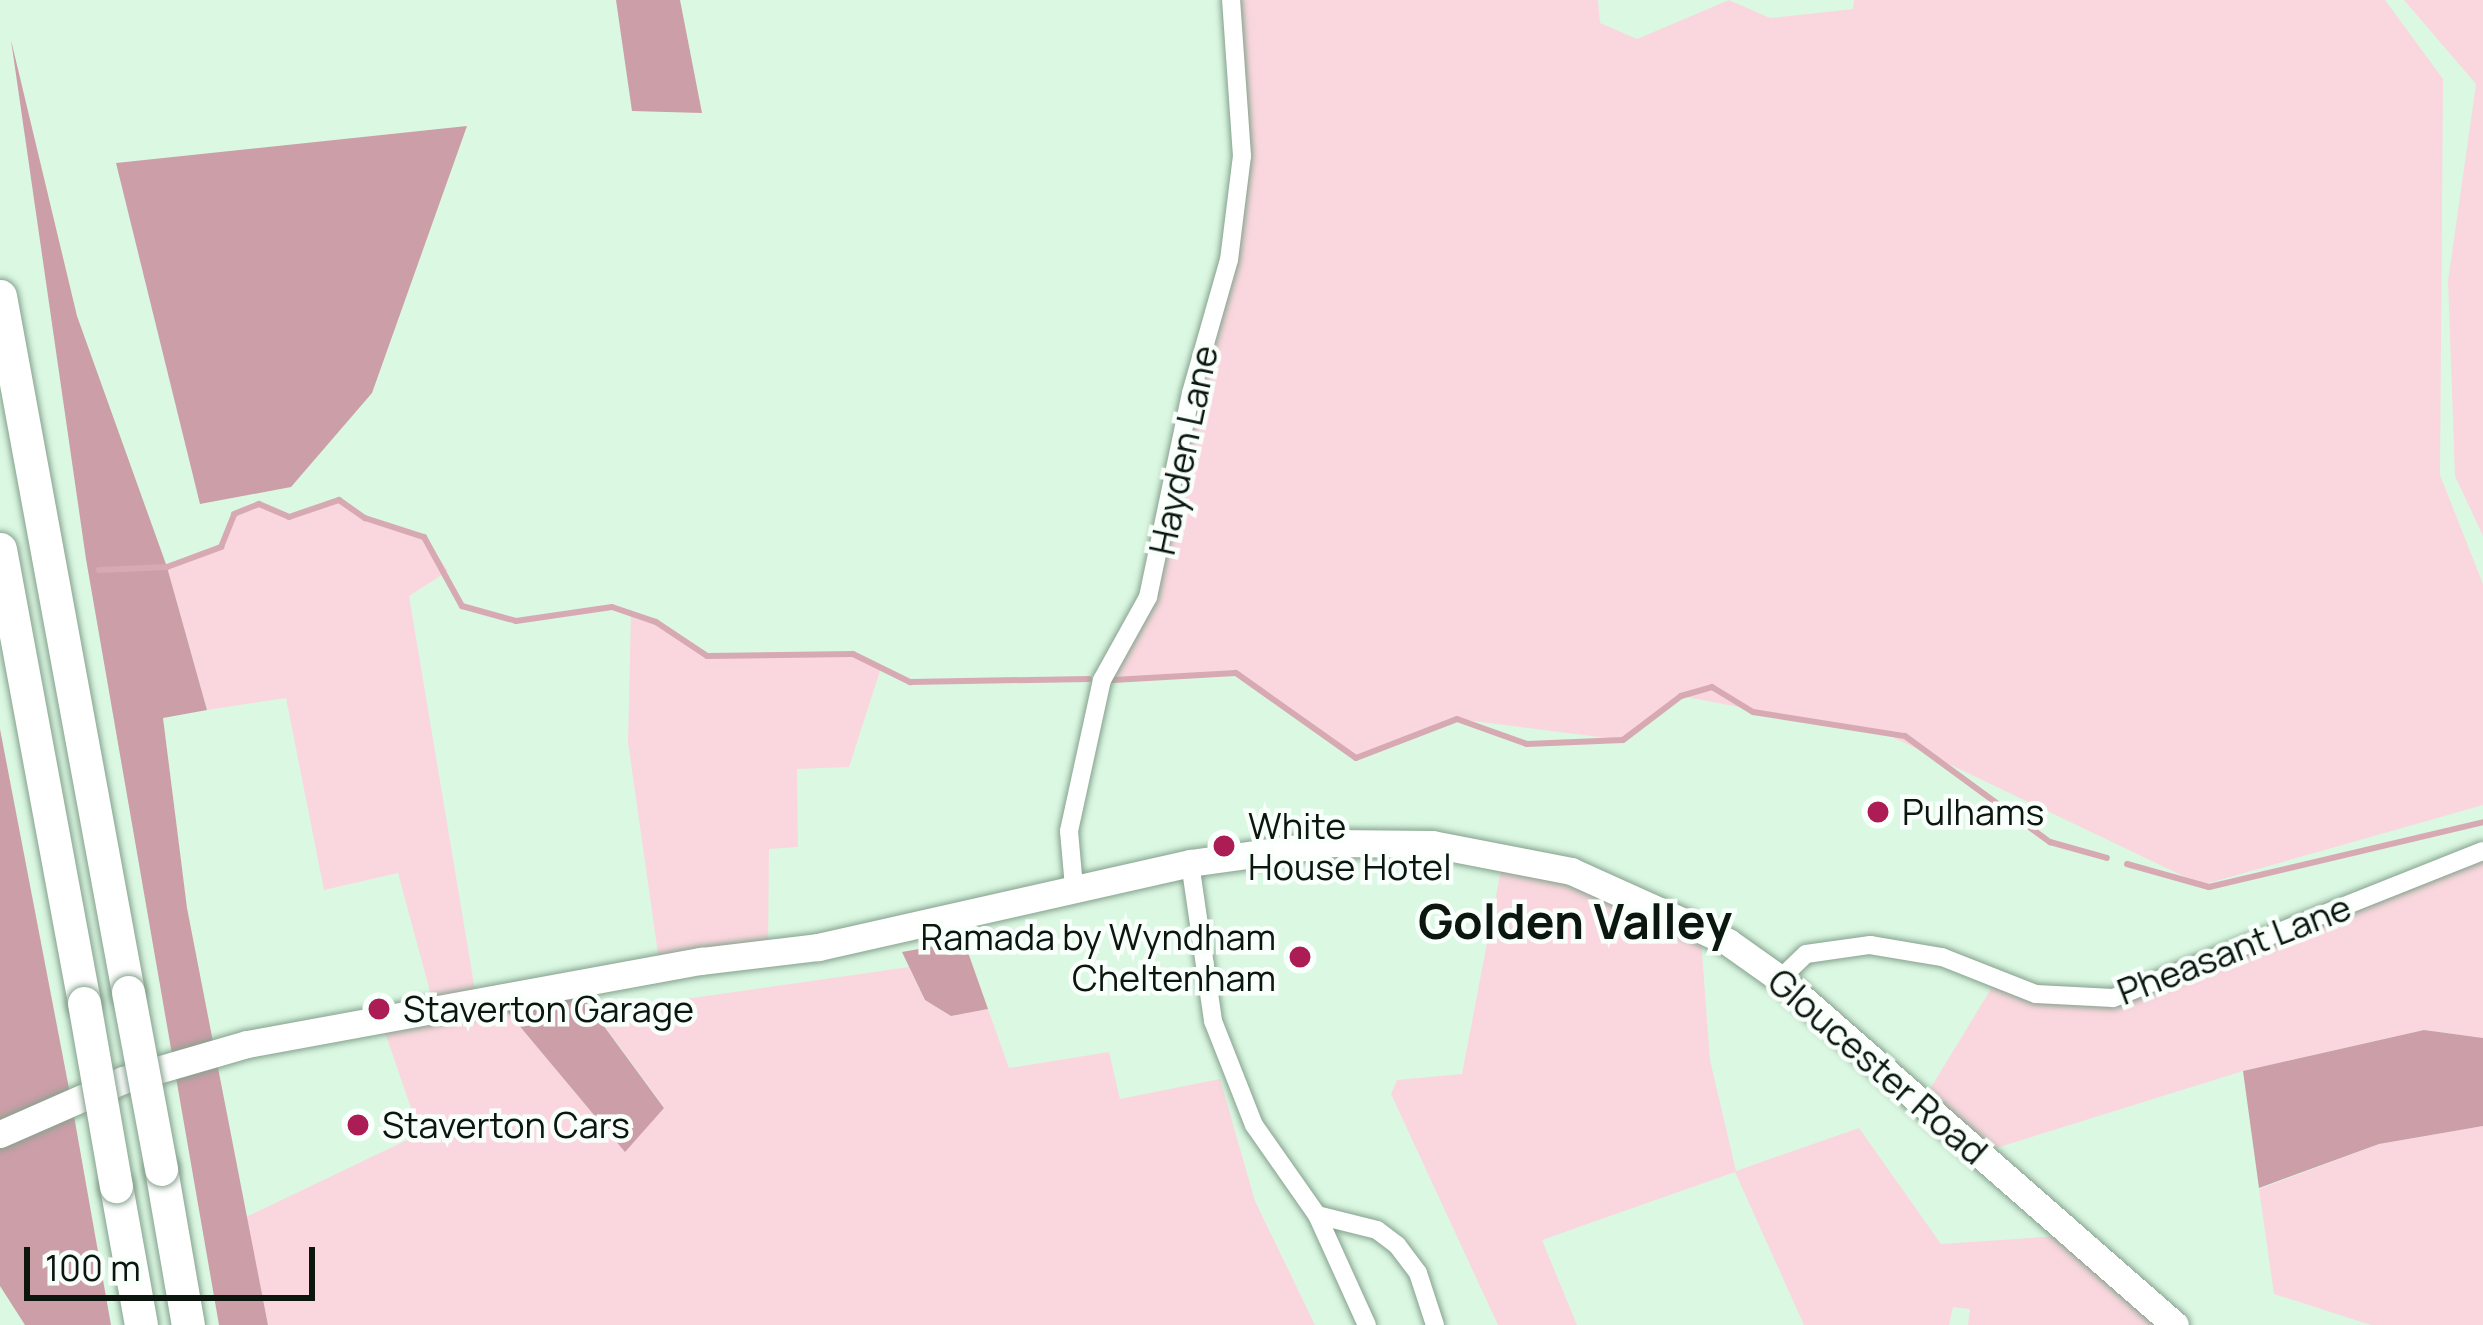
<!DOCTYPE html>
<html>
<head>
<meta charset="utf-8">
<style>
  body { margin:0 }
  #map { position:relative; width:2483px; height:1325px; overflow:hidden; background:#dbf8e3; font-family:Manrope,sans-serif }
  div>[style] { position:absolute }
  .green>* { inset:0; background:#fad7de }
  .forest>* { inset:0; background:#cb9ea8 }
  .stream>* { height:6px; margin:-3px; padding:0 3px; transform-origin:3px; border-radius:3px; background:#d7aab3 }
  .roads { filter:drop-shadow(0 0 3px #85a18d) drop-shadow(0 0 3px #85a18d) }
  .minor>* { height:18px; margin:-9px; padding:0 9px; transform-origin:9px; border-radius:9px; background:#fff }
  .secondary>* { height:27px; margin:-13.5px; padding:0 13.5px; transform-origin:13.5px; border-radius:13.5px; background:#fff }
  .motorway>* { height:33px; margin:-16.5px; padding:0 16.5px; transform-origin:16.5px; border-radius:16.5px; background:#fff }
  .bridges { filter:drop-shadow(0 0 3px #85a18d) drop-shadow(0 0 3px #85a18d) }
  .motorway-bridge>* { height:33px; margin:-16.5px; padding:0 16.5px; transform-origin:16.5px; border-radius:16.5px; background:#fff }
  .dots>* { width:33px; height:33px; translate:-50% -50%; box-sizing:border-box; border:6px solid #f9fffa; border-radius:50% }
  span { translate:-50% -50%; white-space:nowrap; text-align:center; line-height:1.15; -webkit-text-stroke:9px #f9fffa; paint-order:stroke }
  .street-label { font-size:36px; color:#0b160f }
  .poi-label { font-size:36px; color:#0b160f }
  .left { translate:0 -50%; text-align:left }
  .right { translate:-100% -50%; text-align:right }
  .district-label { font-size:48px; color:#0b160f; font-weight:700 }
  .scale { position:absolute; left:24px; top:1247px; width:291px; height:54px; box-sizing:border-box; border:6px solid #0b160f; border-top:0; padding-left:15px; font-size:36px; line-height:42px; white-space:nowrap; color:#0b160f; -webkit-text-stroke:9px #f9fffa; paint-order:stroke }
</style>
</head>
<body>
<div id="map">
  <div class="green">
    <i style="clip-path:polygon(1233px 0,1598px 0,1600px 23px,1637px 39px,1729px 0,1770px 18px,1853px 9px,1854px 0,2385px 0,2443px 79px,2440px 475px,2483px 584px,2483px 805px,2202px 885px,1888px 735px,1681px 696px,1623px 740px,1457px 719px,1356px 758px,1236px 673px,1102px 680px,1148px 597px,1229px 260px,1239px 53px)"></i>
    <i style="clip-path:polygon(2404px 0,2483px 0,2483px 536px,2455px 476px,2448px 281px,2476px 84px)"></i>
    <i style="clip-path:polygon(339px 500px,365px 518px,424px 537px,448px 571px,409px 596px,477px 1002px,497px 999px,625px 1151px,664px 1107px,594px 1012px,909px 967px,925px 1000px,951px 1016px,988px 1009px,1009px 1068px,1109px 1052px,1120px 1099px,1220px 1079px,1255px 1201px,1315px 1325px,268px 1325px,246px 1217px,407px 1140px,413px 1114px,381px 1021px,435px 1010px,398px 873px,324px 890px,286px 698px,207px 710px,167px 567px,221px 547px,234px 514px,259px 504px,289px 517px)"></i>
    <i style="clip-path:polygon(631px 610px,707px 656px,853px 654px,881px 668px,849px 767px,797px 769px,798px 847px,769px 849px,768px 955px,660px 968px,628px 742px)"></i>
    <i style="clip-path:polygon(2483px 851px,2483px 1038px,2424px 1030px,2243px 1071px,1980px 1153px,1922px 1102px,1997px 979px,2095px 1000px)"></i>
    <i style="clip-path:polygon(1504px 854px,1700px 926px,1710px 1060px,1736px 1171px,1859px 1128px,1941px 1244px,2074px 1235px,2175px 1325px,1968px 1325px,1970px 1309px,1953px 1307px,1949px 1325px,1804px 1325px,1735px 1172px,1542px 1240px,1577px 1325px,1498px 1325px,1391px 1094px,1397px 1080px,1462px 1074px)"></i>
    <i style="clip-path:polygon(2483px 1126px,2483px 1325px,2371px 1325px,2274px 1294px,2259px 1189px,2379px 1144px)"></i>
  </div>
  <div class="forest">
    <i style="clip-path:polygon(616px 0,680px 0,702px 113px,632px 111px)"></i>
    <i style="clip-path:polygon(11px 40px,77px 316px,167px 567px,207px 710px,163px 718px,187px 908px,268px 1325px,219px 1325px,86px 559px)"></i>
    <i style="clip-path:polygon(467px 126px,372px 393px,291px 487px,200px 504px,116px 163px)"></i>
    <i style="clip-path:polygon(0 729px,71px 1099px,111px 1325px,25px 1325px,0 1286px)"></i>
    <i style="clip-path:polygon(964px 941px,988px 1009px,951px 1016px,925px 1000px,902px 952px)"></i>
    <i style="clip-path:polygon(573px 984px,664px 1108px,625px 1152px,497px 999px)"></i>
    <i style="clip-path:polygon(2424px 1030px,2483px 1038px,2483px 1126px,2379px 1144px,2259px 1188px,2243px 1071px)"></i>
  </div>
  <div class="stream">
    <i style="left:99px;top:570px;width:68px;rotate:-2.5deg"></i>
    <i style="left:167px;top:567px;width:58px;rotate:-20.3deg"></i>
    <i style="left:221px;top:547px;width:35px;rotate:-68deg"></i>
    <i style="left:234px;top:514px;width:27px;rotate:-22deg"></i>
    <i style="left:259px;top:504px;width:33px;rotate:23deg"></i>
    <i style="left:289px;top:517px;width:53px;rotate:-18.8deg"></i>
    <i style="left:339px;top:500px;width:32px;rotate:35deg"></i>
    <i style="left:365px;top:518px;width:62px;rotate:17.9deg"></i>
    <i style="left:424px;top:537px;width:79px;rotate:61.2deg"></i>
    <i style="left:462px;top:606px;width:56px;rotate:15.5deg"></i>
    <i style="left:516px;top:621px;width:97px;rotate:-8.3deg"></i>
    <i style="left:612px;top:607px;width:46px;rotate:18.8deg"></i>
    <i style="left:656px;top:622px;width:61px;rotate:33.7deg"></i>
    <i style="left:707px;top:656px;width:146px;rotate:-0.8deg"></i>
    <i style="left:853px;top:654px;width:64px;rotate:26.2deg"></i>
    <i style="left:910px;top:682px;width:179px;rotate:-1deg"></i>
    <i style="left:1113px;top:680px;width:123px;rotate:-3.3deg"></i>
    <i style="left:1236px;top:673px;width:147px;rotate:35.3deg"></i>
    <i style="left:1356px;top:758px;width:108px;rotate:-21.1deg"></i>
    <i style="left:1457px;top:719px;width:74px;rotate:19.7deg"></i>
    <i style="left:1527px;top:744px;width:96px;rotate:-2.4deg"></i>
    <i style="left:1623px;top:740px;width:73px;rotate:-37.2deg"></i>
    <i style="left:1681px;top:696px;width:32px;rotate:-16deg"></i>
    <i style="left:1712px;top:687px;width:48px;rotate:31.4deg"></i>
    <i style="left:1753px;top:712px;width:154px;rotate:9deg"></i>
    <i style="left:1905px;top:736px;width:180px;rotate:36.2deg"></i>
    <i style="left:2050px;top:842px;width:59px;rotate:15.7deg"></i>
    <i style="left:2127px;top:864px;width:85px;rotate:15.7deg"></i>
    <i style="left:2209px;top:887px;width:282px;rotate:-13.3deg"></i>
  </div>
  <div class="roads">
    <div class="minor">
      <i style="left:1190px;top:863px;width:160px;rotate:81.7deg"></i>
      <i style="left:1213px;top:1021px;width:112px;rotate:68.5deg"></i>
      <i style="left:1254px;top:1125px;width:110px;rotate:55deg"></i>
      <i style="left:1317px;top:1215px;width:121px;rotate:65.6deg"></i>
      <i style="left:1074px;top:887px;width:56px;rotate:-95.1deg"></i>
      <i style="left:1069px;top:831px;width:155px;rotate:-77.7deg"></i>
      <i style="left:1102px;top:680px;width:95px;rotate:-61deg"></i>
      <i style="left:1148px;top:597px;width:208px;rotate:-78.1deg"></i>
      <i style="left:1191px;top:393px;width:138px;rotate:-74.1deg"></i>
      <i style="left:1229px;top:260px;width:105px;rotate:-82.9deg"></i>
      <i style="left:1242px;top:156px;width:156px;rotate:-94deg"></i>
      <i style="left:1780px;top:979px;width:36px;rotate:-44deg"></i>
      <i style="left:1806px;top:954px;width:65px;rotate:-8deg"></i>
      <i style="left:1870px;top:945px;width:73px;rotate:9.5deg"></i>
      <i style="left:1942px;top:957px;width:101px;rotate:21.5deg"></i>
      <i style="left:2036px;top:994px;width:77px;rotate:3deg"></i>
      <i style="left:2113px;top:998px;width:398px;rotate:-21.7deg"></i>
      <i style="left:1317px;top:1215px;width:62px;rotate:14deg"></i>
      <i style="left:1377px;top:1230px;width:25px;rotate:37deg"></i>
      <i style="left:1397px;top:1245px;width:35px;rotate:53deg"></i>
      <i style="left:1418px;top:1273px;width:55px;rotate:71.9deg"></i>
    </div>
    <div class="secondary">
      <i style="left:0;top:1134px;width:134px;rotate:-23.7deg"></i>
      <i style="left:123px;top:1080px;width:129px;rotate:-16.2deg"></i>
      <i style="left:247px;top:1044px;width:462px;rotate:-10.4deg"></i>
      <i style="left:701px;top:961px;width:118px;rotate:-6.8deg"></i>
      <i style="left:818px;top:947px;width:381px;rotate:-12.7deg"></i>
      <i style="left:1190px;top:863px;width:146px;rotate:-7.9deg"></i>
      <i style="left:1335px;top:843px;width:97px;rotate:0.6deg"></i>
      <i style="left:1432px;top:844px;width:142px;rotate:11deg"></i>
      <i style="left:1571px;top:871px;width:172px;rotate:24.3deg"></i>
      <i style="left:1728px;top:942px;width:64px;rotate:35.4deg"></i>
      <i style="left:1780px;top:979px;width:525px;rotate:41.22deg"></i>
    </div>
    <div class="motorway">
      <i style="left:0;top:296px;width:708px;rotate:79.58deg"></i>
      <i style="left:0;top:549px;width:462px;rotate:79.5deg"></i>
      <i style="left:161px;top:1169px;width:158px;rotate:80.2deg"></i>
      <i style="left:116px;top:1186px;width:141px;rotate:79.8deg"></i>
    </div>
  </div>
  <div class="bridges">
    <div class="motorway-bridge">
      <i style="left:128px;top:992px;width:180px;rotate:79.4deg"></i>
      <i style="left:84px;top:1003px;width:186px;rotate:80.1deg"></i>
    </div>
  </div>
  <div class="dots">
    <i style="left:1878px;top:812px;background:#ad1d55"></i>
    <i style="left:1224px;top:846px;background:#ad1d55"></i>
    <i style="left:1300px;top:957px;background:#ad1d55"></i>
    <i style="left:379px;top:1009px;background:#ad1d55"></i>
    <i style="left:358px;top:1125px;background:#ad1d55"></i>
  </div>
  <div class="street-label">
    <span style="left:1183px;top:450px;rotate:-78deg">Hayden Lane</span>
    <span style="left:2234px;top:949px;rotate:-21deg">Pheasant Lane</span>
    <span style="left:1878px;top:1066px;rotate:41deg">Gloucester Road</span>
  </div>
  <div class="poi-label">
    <span class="left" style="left:1902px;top:812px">Pulhams</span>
    <span class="left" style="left:1248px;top:846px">White<br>House Hotel</span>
    <span class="right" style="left:1276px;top:957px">Ramada by Wyndham<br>Cheltenham</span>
    <span class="left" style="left:403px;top:1009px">Staverton Garage</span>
    <span class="left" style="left:382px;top:1125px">Staverton Cars</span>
  </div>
  <div class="district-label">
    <span style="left:1575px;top:921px">Golden Valley</span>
  </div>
  <div class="scale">100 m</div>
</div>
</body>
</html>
